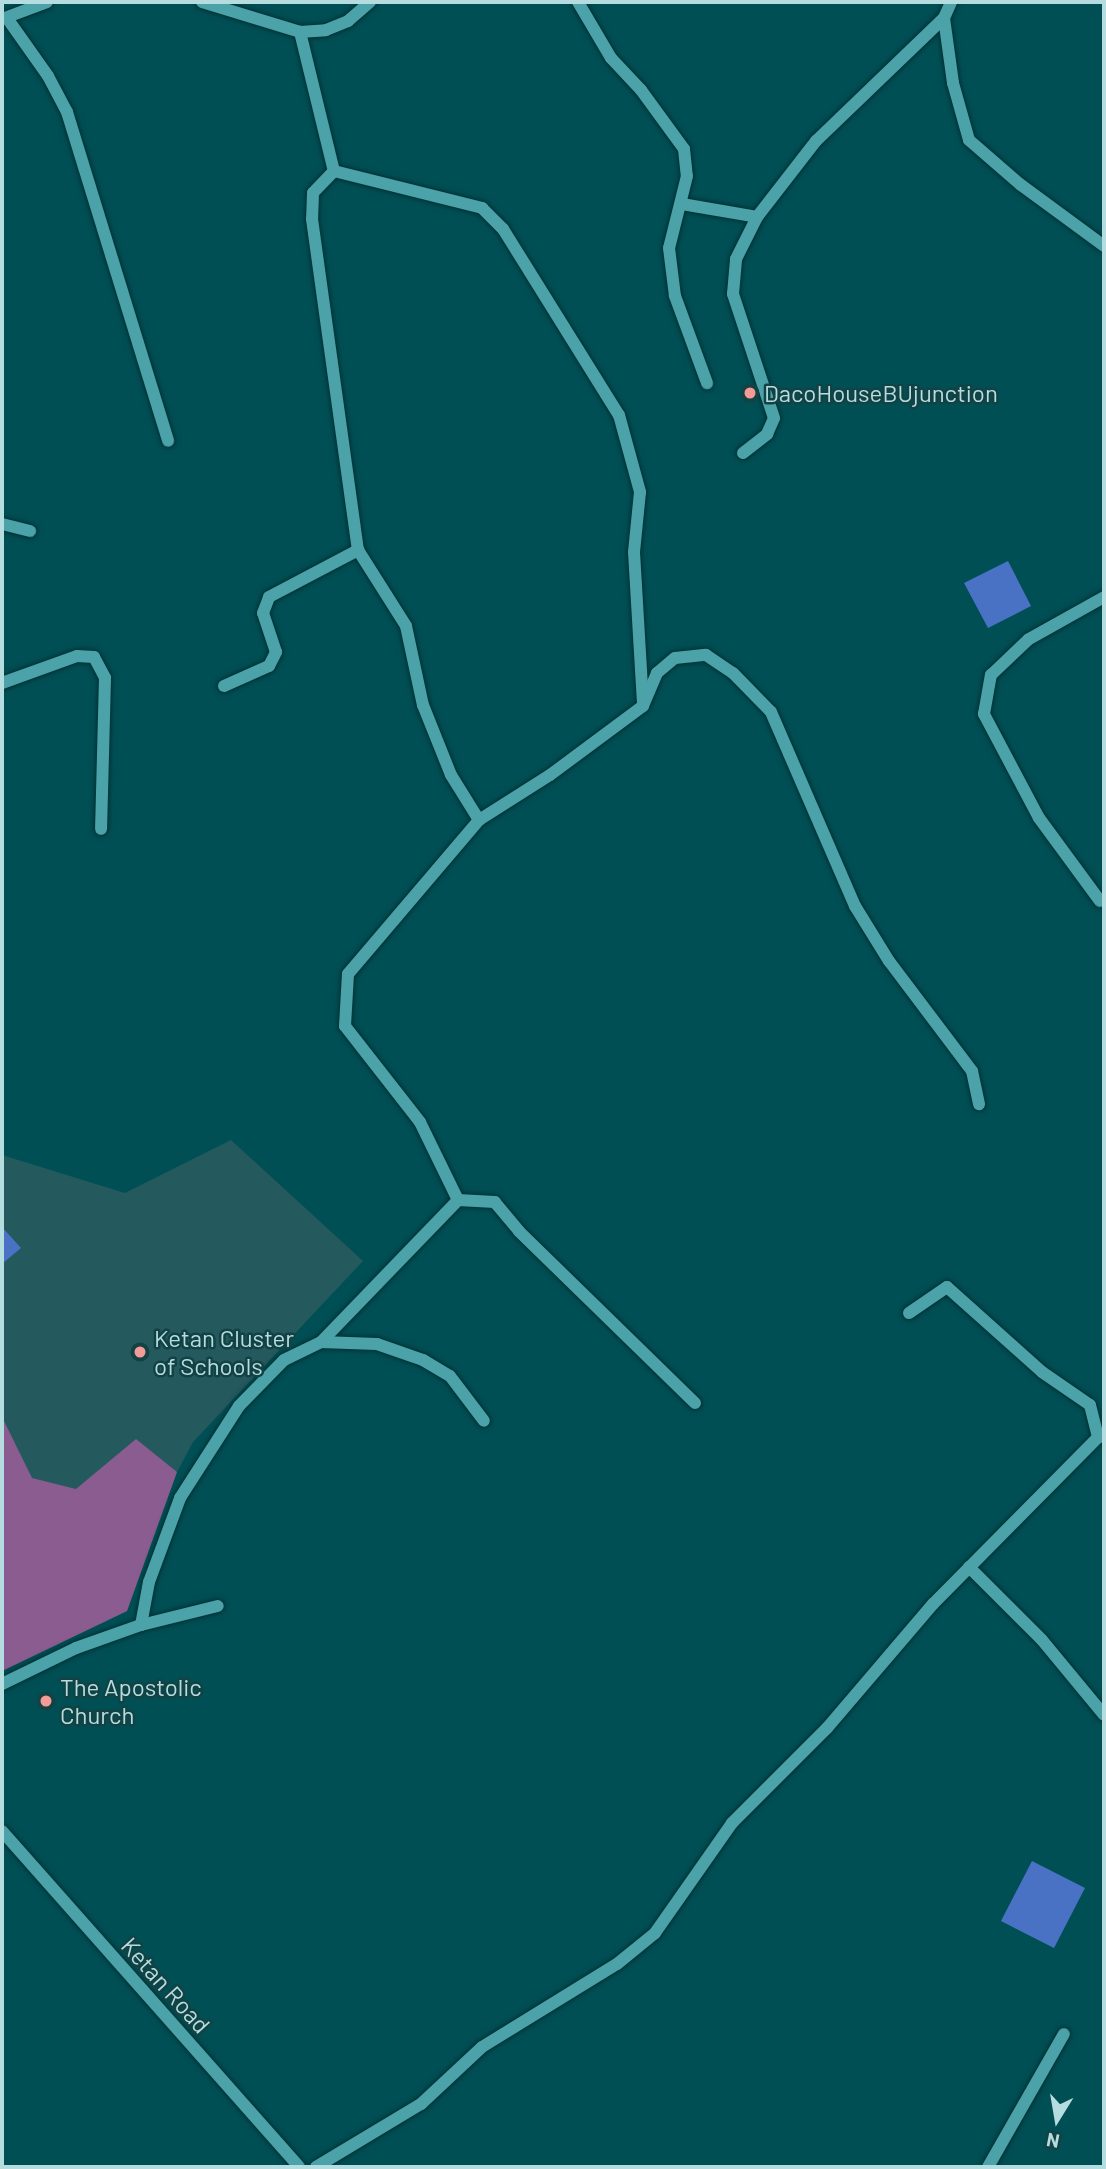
<!DOCTYPE html>
<html>
<head>
<meta charset="utf-8">
<style>
  body { margin:0 }
  #map { position:relative; width:1106px; height:2169px; overflow:hidden; background:#004f54; font-family:Barlow,sans-serif }
  div>[style] { position:absolute }
  .built>* { inset:0; background:#24595d }
  .green>* { inset:0; background:#8b5c90 }
  .building>* { inset:0; background:#4972c5 }
  .roads { filter:drop-shadow(0 0 2px #003236) drop-shadow(0 0 2px #003236) }
  .minor>* { height:12px; margin:-6px; padding:0 6px; transform-origin:6px; border-radius:6px; background:#4ca2a9 }
  .dots>* { width:19px; height:19px; translate:-50% -50%; box-sizing:border-box; border:4px solid #134245; border-radius:50% }
  span { translate:-50% -50%; white-space:nowrap; text-align:center; line-height:1.15; -webkit-text-stroke:5px #134245; paint-order:stroke }
  .poi-label { font-size:24px; color:#b5dde0 }
  .left { translate:0 -50%; text-align:left }
  .street-label { font-size:24px; color:#b5dde0 }
  .frame { position:absolute; inset:0; border:4px solid #b5dde0; pointer-events:none }
  .north { position:absolute; left:1022px; top:2085px; width:70px; height:70px; -webkit-text-stroke:5px #134245; paint-order:stroke; rotate:191deg; font-size:19px; font-weight:700; line-height:28px; text-align:center; color:#b5dde0 }
  .north::after { content:''; display:block; margin:auto; width:24px; height:32px; background:#b5dde0; clip-path:polygon(50% 0,100% 100%,50% 72%,0 100%) }
</style>
</head>
<body>
<div id="map">
  <div class="built">
    <i style="clip-path:polygon(231px 1140px,363px 1261px,193px 1442px,177px 1472px,127px 1611px,2px 1671px,2px 1155px,125px 1193px)"></i>
  </div>
  <div class="green">
    <i style="clip-path:polygon(4px 1421px,32px 1478px,76px 1489px,136px 1439px,177px 1472px,127px 1611px,2px 1671px)"></i>
  </div>
  <div class="building">
    <i style="clip-path:polygon(1008px 561px,1031px 606px,988px 628px,964px 583px)"></i>
    <i style="clip-path:polygon(2px 1227px,21px 1248px,2px 1264px)"></i>
    <i style="clip-path:polygon(1032px 1861px,1085px 1888px,1054px 1948px,1001px 1921px)"></i>
  </div>
  <div class="roads">
    <div class="minor">
      <i style="left:202px;top:2px;width:102px;rotate:17deg"></i>
      <i style="left:300px;top:32px;width:26px;rotate:-4deg"></i>
      <i style="left:326px;top:30px;width:24px;rotate:-22deg"></i>
      <i style="left:348px;top:21px;width:29px;rotate:-41deg"></i>
      <i style="left:578px;top:2px;width:65px;rotate:59.5deg"></i>
      <i style="left:611px;top:58px;width:44px;rotate:46.8deg"></i>
      <i style="left:641px;top:90px;width:73px;rotate:53.9deg"></i>
      <i style="left:684px;top:149px;width:27px;rotate:84deg"></i>
      <i style="left:687px;top:176px;width:74px;rotate:104deg"></i>
      <i style="left:669px;top:248px;width:48px;rotate:82.9deg"></i>
      <i style="left:675px;top:296px;width:93px;rotate:69.8deg"></i>
      <i style="left:7px;top:18px;width:71px;rotate:54.7deg"></i>
      <i style="left:48px;top:76px;width:41px;rotate:62.2deg"></i>
      <i style="left:67px;top:112px;width:344px;rotate:72.9deg"></i>
      <i style="left:944px;top:18px;width:66px;rotate:82.1deg"></i>
      <i style="left:953px;top:83px;width:59px;rotate:74.3deg"></i>
      <i style="left:969px;top:140px;width:69px;rotate:40.9deg"></i>
      <i style="left:1021px;top:185px;width:103px;rotate:36.3deg"></i>
      <i style="left:2px;top:19px;width:48px;rotate:-20.7deg"></i>
      <i style="left:300px;top:32px;width:143px;rotate:76.3deg"></i>
      <i style="left:334px;top:171px;width:153px;rotate:14deg"></i>
      <i style="left:482px;top:208px;width:30px;rotate:45deg"></i>
      <i style="left:503px;top:229px;width:219px;rotate:58.1deg"></i>
      <i style="left:619px;top:415px;width:80px;rotate:74.7deg"></i>
      <i style="left:640px;top:492px;width:60px;rotate:95.7deg"></i>
      <i style="left:634px;top:552px;width:150px;rotate:86.6deg"></i>
      <i style="left:334px;top:171px;width:30px;rotate:134deg"></i>
      <i style="left:313px;top:193px;width:26px;rotate:92deg"></i>
      <i style="left:312px;top:219px;width:334px;rotate:82.1deg"></i>
      <i style="left:358px;top:550px;width:90px;rotate:57.7deg"></i>
      <i style="left:406px;top:626px;width:81px;rotate:77.9deg"></i>
      <i style="left:423px;top:705px;width:75px;rotate:68.2deg"></i>
      <i style="left:451px;top:775px;width:53px;rotate:58.1deg"></i>
      <i style="left:682px;top:204px;width:76px;rotate:9.8deg"></i>
      <i style="left:743px;top:453px;width:31px;rotate:-38deg"></i>
      <i style="left:767px;top:434px;width:17px;rotate:-66deg"></i>
      <i style="left:774px;top:418px;width:131px;rotate:-108.3deg"></i>
      <i style="left:733px;top:294px;width:35px;rotate:-85deg"></i>
      <i style="left:736px;top:259px;width:47px;rotate:-63.4deg"></i>
      <i style="left:757px;top:217px;width:96px;rotate:-52.2deg"></i>
      <i style="left:816px;top:141px;width:178px;rotate:-43.9deg"></i>
      <i style="left:944px;top:18px;width:17px;rotate:-66deg"></i>
      <i style="left:2px;top:524px;width:29px;rotate:14deg"></i>
      <i style="left:2px;top:683px;width:80px;rotate:-19.8deg"></i>
      <i style="left:77px;top:656px;width:17px;rotate:3deg"></i>
      <i style="left:94px;top:657px;width:24px;rotate:62deg"></i>
      <i style="left:105px;top:678px;width:151px;rotate:91.5deg"></i>
      <i style="left:224px;top:686px;width:49px;rotate:-24deg"></i>
      <i style="left:269px;top:666px;width:16px;rotate:-63deg"></i>
      <i style="left:276px;top:652px;width:41px;rotate:-108.4deg"></i>
      <i style="left:263px;top:613px;width:17px;rotate:-69deg"></i>
      <i style="left:269px;top:597px;width:101px;rotate:-27.8deg"></i>
      <i style="left:1100px;top:901px;width:103px;rotate:-126.3deg"></i>
      <i style="left:1039px;top:818px;width:118px;rotate:-117.9deg"></i>
      <i style="left:984px;top:714px;width:40px;rotate:-80deg"></i>
      <i style="left:991px;top:675px;width:52px;rotate:-43.5deg"></i>
      <i style="left:1029px;top:639px;width:86px;rotate:-29.2deg"></i>
      <i style="left:909px;top:1313px;width:46px;rotate:-34.4deg"></i>
      <i style="left:947px;top:1287px;width:127px;rotate:41.8deg"></i>
      <i style="left:1042px;top:1372px;width:58px;rotate:34.5deg"></i>
      <i style="left:1090px;top:1405px;width:33px;rotate:76deg"></i>
      <i style="left:321px;top:1342px;width:197px;rotate:-46deg"></i>
      <i style="left:695px;top:1403px;width:246px;rotate:-135.7deg"></i>
      <i style="left:519px;top:1231px;width:38px;rotate:-130deg"></i>
      <i style="left:495px;top:1202px;width:37px;rotate:-177deg"></i>
      <i style="left:458px;top:1200px;width:87px;rotate:-116deg"></i>
      <i style="left:420px;top:1122px;width:122px;rotate:-128deg"></i>
      <i style="left:345px;top:1026px;width:52px;rotate:-86.7deg"></i>
      <i style="left:348px;top:974px;width:202px;rotate:-49.6deg"></i>
      <i style="left:479px;top:820px;width:84px;rotate:-32.4deg"></i>
      <i style="left:550px;top:775px;width:116px;rotate:-36.6deg"></i>
      <i style="left:643px;top:706px;width:36px;rotate:-67deg"></i>
      <i style="left:657px;top:673px;width:23px;rotate:-40deg"></i>
      <i style="left:675px;top:658px;width:31px;rotate:-6deg"></i>
      <i style="left:706px;top:655px;width:32px;rotate:34deg"></i>
      <i style="left:733px;top:673px;width:54px;rotate:45.7deg"></i>
      <i style="left:771px;top:712px;width:211px;rotate:66.6deg"></i>
      <i style="left:855px;top:906px;width:65px;rotate:58.3deg"></i>
      <i style="left:889px;top:961px;width:138px;rotate:53deg"></i>
      <i style="left:972px;top:1071px;width:34px;rotate:78deg"></i>
      <i style="left:969px;top:1567px;width:103px;rotate:45deg"></i>
      <i style="left:1042px;top:1640px;width:97px;rotate:50.4deg"></i>
      <i style="left:141px;top:1625px;width:44px;rotate:-79.5deg"></i>
      <i style="left:149px;top:1582px;width:90px;rotate:-69.7deg"></i>
      <i style="left:180px;top:1498px;width:109px;rotate:-57.3deg"></i>
      <i style="left:239px;top:1406px;width:64px;rotate:-45.6deg"></i>
      <i style="left:284px;top:1360px;width:41px;rotate:-25.9deg"></i>
      <i style="left:321px;top:1342px;width:56px;rotate:2deg"></i>
      <i style="left:377px;top:1344px;width:49px;rotate:19.2deg"></i>
      <i style="left:423px;top:1360px;width:31px;rotate:31deg"></i>
      <i style="left:450px;top:1376px;width:56px;rotate:52.9deg"></i>
      <i style="left:2px;top:1684px;width:82px;rotate:-25.9deg"></i>
      <i style="left:76px;top:1648px;width:69px;rotate:-19.5deg"></i>
      <i style="left:141px;top:1625px;width:79px;rotate:-13.9deg"></i>
      <i style="left:2px;top:1831px;width:448px;rotate:48.5deg"></i>
      <i style="left:316px;top:2167px;width:122px;rotate:-31deg"></i>
      <i style="left:421px;top:2104px;width:83px;rotate:-43.1deg"></i>
      <i style="left:482px;top:2047px;width:158px;rotate:-31.6deg"></i>
      <i style="left:617px;top:1964px;width:49px;rotate:-39.2deg"></i>
      <i style="left:655px;top:1933px;width:134px;rotate:-55deg"></i>
      <i style="left:732px;top:1823px;width:134px;rotate:-45deg"></i>
      <i style="left:827px;top:1728px;width:163px;rotate:-49.5deg"></i>
      <i style="left:933px;top:1604px;width:235px;rotate:-45.3deg"></i>
      <i style="left:1098px;top:1437px;width:6px;rotate:-9deg"></i>
      <i style="left:988px;top:2167px;width:153px;rotate:-60.3deg"></i>
    </div>
  </div>
  <div class="dots">
    <i style="left:750px;top:393px;background:#f59b97"></i>
    <i style="left:140px;top:1352px;background:#f59b97"></i>
    <i style="left:46px;top:1701px;background:#f59b97"></i>
  </div>
  <div class="poi-label">
    <span class="left" style="left:764px;top:393px">DacoHouseBUjunction</span>
    <span class="left" style="left:154px;top:1352px">Ketan Cluster<br>of Schools</span>
    <span class="left" style="left:60px;top:1701px">The Apostolic<br>Church</span>
  </div>
  <div class="street-label">
    <span style="left:166px;top:1985px;rotate:48deg">Ketan Road</span>
  </div>
  <div class="frame"></div>
  <div class="north">N</div>
</div>
</body>
</html>
